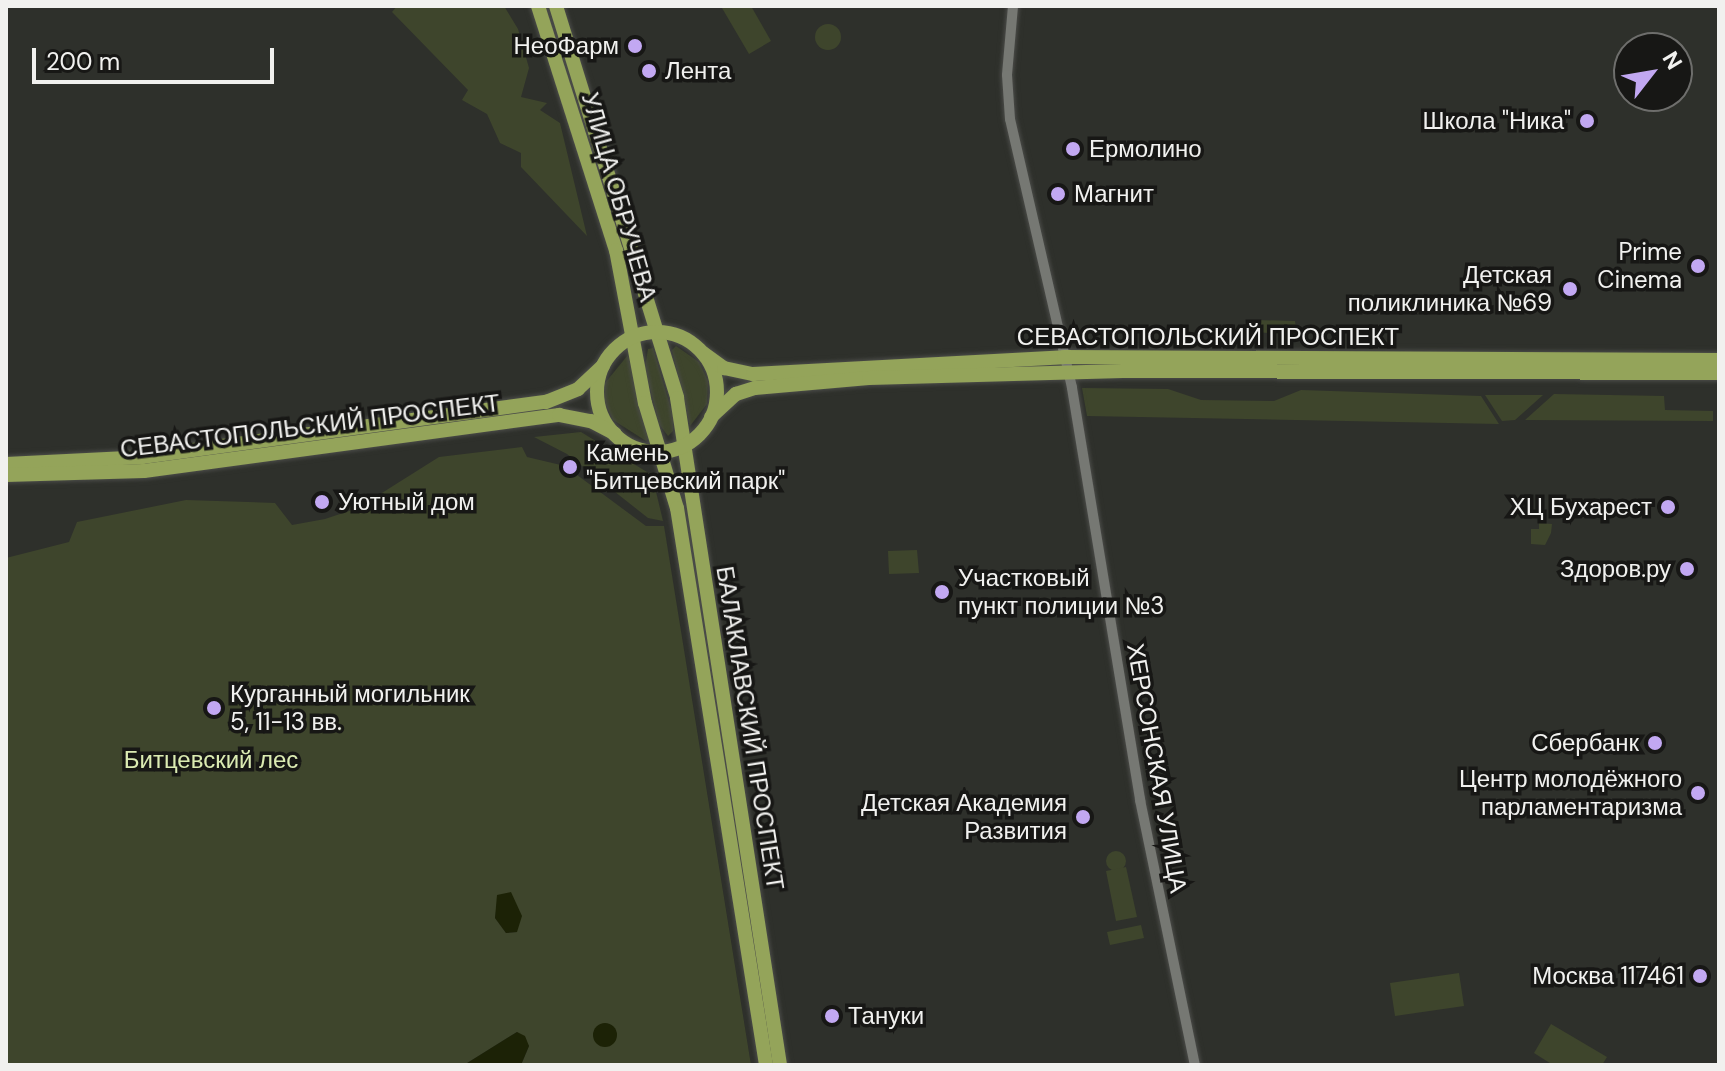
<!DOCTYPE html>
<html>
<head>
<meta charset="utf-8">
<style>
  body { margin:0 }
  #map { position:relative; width:1725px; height:1071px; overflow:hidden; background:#2e302b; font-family:"DM Sans",sans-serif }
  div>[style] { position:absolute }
  .green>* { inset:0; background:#3e452c }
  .round { border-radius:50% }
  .water>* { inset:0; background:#1c2206 }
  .roads { filter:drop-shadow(0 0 2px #4b4c49) drop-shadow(0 0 2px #4b4c49) }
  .minor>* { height:10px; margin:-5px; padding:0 5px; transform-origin:5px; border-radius:5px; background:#767873 }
  .major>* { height:14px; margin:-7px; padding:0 7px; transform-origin:7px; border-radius:7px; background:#94a45a }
  .major>.ring { margin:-7px; padding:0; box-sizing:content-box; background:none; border:14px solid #94a45a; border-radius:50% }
  .dots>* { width:22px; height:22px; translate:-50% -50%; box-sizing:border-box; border:4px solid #171715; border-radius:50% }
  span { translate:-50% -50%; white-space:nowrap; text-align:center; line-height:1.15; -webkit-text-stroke:7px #171715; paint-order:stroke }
  .poi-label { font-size:24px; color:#f1f1ef }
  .right { translate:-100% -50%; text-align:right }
  .left { translate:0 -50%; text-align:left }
  .street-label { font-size:24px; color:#f1f1ef }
  .park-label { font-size:24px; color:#dbebb2 }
  .frame { position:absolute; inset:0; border:8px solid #f1f1ef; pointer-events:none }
  .north { position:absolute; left:1613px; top:32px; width:80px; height:80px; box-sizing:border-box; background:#171715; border:2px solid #6e6e6c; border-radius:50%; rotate:59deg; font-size:22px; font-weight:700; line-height:32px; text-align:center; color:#f1f1ef }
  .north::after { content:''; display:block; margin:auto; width:28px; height:36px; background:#c2a8f2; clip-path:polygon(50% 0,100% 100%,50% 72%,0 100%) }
  .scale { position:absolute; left:32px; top:48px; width:242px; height:36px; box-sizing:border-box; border:4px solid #f1f1ef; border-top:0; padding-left:10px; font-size:24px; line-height:28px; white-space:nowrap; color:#f1f1ef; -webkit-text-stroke:6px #171715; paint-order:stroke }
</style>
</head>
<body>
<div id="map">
  <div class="green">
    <i style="clip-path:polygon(397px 6px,504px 6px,518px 29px,529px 68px,521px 97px,547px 103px,540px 110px,560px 123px,587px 236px,521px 167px,521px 153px,500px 143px,487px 114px,462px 100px,468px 90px,392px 12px)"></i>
    <i style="clip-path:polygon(751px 6px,771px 41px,749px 54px,722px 8px)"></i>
    <i class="round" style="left:815px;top:24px;width:26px;height:26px"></i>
    <i style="clip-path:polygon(1257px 320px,1295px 321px,1297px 335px,1255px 332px)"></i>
    <i style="clip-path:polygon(676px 346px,699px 362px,708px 381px,707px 404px,690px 426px,672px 350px)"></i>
    <i style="clip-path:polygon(653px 348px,673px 416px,673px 431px,668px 436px,659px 424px,645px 368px,648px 349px)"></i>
    <i style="clip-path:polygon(628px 355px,649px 438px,646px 441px,613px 420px,604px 401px,605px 383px)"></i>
    <i style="clip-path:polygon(1082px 388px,1168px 389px,1201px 400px,1274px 401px,1301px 390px,1481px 396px,1499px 424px,1087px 416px)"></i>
    <i style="clip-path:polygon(1554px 394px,1664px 396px,1665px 410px,1713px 411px,1713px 421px,1525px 420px)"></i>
    <i style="clip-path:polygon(1485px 395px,1543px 395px,1515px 420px,1502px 421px)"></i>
    <i style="clip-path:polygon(581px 432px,652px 475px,663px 521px,648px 518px,567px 454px,534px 437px)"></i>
    <i style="clip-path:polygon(evenodd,522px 447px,527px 457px,565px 466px,646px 526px,664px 526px,751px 1065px,521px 1065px,529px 1046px,517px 1032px,464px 1065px,6px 1065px,6px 558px,69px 542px,77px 522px,186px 500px,275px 503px,292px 525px,325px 519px,358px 508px,439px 457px,522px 447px,498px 899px,517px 932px,506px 933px,495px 918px,498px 899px)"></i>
    <i style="clip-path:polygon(1539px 523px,1552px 524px,1551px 533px,1545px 545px,1531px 544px,1531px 529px,1539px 529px)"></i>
    <i style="clip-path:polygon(917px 550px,919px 573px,889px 574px,888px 551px)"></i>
    <i class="round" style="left:1106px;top:851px;width:20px;height:20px"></i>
    <i style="clip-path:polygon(1126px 867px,1137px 917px,1116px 921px,1106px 871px)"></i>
    <i style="clip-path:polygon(1141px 925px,1144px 938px,1110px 945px,1107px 932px)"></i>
    <i style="clip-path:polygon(1459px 973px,1464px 1006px,1395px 1016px,1390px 983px)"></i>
    <i style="clip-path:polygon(1551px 1024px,1607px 1057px,1602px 1065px,1553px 1065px,1534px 1053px)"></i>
  </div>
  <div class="water">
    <i style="clip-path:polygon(511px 892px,522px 916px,517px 932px,506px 933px,495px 918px,497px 895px)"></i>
    <i class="round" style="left:593px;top:1023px;width:24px;height:24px"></i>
    <i style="clip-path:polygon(517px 1032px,525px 1036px,529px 1046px,521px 1065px,464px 1065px)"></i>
  </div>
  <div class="roads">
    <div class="minor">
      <i style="left:1013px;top:6px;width:69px;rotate:95deg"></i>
      <i style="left:1007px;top:75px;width:44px;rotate:86.1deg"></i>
      <i style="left:1010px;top:119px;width:276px;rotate:77deg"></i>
      <i style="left:1072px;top:388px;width:418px;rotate:80.6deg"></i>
      <i style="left:1140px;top:800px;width:271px;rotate:78.3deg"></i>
    </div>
    <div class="major">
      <i style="left:538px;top:6px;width:256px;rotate:72.3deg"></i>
      <i style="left:616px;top:250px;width:156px;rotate:79.3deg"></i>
      <i style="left:645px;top:403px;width:110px;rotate:73.1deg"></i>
      <i style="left:677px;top:508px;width:564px;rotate:80.92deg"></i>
      <i style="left:556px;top:6px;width:410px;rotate:72.8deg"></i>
      <i style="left:677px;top:398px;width:675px;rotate:81.22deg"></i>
      <i class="ring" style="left:597px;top:332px;width:106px;height:106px"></i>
      <i style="left:703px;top:353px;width:26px;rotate:36deg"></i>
      <i style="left:724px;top:368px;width:30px;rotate:12deg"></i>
      <i style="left:753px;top:374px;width:311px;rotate:-3.1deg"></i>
      <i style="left:1064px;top:357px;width:655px;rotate:0.26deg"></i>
      <i style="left:711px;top:417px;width:34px;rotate:-43deg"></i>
      <i style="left:736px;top:394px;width:20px;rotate:-18deg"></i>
      <i style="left:755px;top:388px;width:114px;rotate:-5deg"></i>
      <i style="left:869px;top:378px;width:254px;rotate:-1.6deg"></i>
      <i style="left:1123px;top:371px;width:596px;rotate:0.19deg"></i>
      <i style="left:6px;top:464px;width:136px;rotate:-2.9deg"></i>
      <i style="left:142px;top:457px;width:408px;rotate:-7.8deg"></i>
      <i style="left:546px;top:402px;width:35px;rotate:-22deg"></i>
      <i style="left:578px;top:389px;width:34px;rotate:-43deg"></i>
      <i style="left:6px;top:475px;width:138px;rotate:-1.7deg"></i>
      <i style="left:144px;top:471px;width:419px;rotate:-7.7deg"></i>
      <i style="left:559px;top:415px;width:33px;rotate:11deg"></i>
      <i style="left:591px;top:421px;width:27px;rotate:28deg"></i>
    </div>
  </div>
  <div class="dots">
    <i style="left:635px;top:46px;background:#c2a8f2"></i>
    <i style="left:649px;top:71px;background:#c2a8f2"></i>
    <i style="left:1587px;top:121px;background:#c2a8f2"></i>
    <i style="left:1073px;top:149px;background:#c2a8f2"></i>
    <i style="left:1058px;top:194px;background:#c2a8f2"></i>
    <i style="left:1698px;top:266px;background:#c2a8f2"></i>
    <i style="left:1570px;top:289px;background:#c2a8f2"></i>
    <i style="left:570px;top:467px;background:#c2a8f2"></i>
    <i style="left:322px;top:502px;background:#c2a8f2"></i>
    <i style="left:1668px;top:507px;background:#c2a8f2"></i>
    <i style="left:1687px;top:569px;background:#c2a8f2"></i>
    <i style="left:942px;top:592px;background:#c2a8f2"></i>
    <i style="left:214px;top:708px;background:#c2a8f2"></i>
    <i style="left:1655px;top:743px;background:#c2a8f2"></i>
    <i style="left:1698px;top:793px;background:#c2a8f2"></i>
    <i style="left:1083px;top:817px;background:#c2a8f2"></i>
    <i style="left:1700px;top:976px;background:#c2a8f2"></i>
    <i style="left:832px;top:1016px;background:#c2a8f2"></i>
  </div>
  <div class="poi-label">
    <span class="right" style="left:619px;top:46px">НеоФарм</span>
    <span class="left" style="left:665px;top:71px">Лента</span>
    <span class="right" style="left:1571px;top:121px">Школа "Ника"</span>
    <span class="left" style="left:1089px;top:149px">Ермолино</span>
    <span class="left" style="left:1074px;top:194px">Магнит</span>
    <span class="right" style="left:1682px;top:266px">Prime<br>Cinema</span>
    <span class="right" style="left:1552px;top:289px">Детская<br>поликлиника №69</span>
    <span class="left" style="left:586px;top:467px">Камень<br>"Битцевский парк"</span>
    <span class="left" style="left:338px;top:502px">Уютный дом</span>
    <span class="right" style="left:1652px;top:507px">ХЦ Бухарест</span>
    <span class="right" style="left:1671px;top:569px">Здоров.ру</span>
    <span class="left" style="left:958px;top:592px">Участковый<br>пункт полиции №3</span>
    <span class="left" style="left:230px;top:708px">Курганный могильник<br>5, 11-13 вв.</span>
    <span class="right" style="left:1639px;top:743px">Сбербанк</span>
    <span class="right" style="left:1682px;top:793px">Центр молодёжного<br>парламентаризма</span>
    <span class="right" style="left:1067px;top:817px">Детская Академия<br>Развития</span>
    <span class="right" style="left:1684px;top:976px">Москва 117461</span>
    <span class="left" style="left:848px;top:1016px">Тануки</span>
  </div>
  <div class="street-label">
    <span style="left:619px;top:197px;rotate:74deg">УЛИЦА ОБРУЧЕВА</span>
    <span style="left:1208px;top:337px">СЕВАСТОПОЛЬСКИЙ ПРОСПЕКТ</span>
    <span style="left:310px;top:426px;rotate:-7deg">СЕВАСТОПОЛЬСКИЙ ПРОСПЕКТ</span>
    <span style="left:750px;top:728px;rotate:81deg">БАЛАКЛАВСКИЙ ПРОСПЕКТ</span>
    <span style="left:1157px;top:768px;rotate:80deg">ХЕРСОНСКАЯ УЛИЦА</span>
  </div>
  <div class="park-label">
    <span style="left:211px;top:760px">Битцевский лес</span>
  </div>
  <div class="frame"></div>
  <div class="north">N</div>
  <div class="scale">200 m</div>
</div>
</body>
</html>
